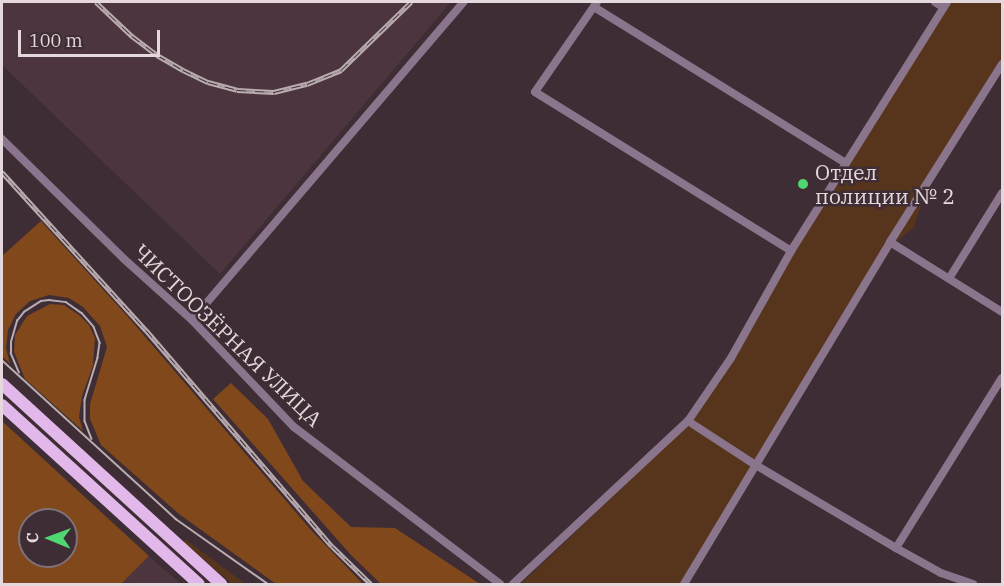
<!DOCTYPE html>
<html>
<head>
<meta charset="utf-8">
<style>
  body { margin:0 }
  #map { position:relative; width:1004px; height:586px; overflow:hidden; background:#3e2d34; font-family:"IBM Plex Serif",serif }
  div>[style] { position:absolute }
  .built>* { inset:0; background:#4c353e }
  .green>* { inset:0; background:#57351c }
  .forest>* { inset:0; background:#81481b }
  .street>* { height:8px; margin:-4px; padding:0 4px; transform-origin:4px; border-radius:4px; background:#8a758d }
  .primary>* { height:12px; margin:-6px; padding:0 6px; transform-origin:6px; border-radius:6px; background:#e2b7e9 }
  .tram>* { height:1.5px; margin:-0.75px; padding:0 0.75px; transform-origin:0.75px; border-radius:0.75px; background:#baadb2 }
  .rail>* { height:5px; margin-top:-2.5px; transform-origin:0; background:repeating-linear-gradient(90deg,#3e2d34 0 9px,#baadb2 0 18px); box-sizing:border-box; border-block:2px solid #baadb2 }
  .dots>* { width:16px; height:16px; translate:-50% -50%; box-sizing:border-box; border:3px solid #3e2d34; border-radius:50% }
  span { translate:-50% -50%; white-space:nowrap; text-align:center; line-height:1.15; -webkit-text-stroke:5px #3e2d34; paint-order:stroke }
  .poi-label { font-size:21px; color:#e4d8dd }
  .left { translate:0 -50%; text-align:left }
  .street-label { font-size:21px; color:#e4d8dd }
  .frame { position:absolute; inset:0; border:3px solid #e4d8dd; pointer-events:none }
  .north { position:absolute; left:18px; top:508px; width:60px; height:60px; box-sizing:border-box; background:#3e2d34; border:2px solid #807178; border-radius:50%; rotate:271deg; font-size:16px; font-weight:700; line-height:24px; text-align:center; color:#e4d8dd }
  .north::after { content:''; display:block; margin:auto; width:21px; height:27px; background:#51d674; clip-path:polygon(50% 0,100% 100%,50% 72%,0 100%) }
  .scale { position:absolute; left:18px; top:30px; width:142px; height:27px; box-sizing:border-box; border:3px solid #e4d8dd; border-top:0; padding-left:8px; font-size:18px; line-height:21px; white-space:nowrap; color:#e4d8dd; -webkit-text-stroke:4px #3e2d34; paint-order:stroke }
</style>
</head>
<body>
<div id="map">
  <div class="built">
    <i style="clip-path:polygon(2px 2px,451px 2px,220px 274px,2px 65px)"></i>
    <i style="clip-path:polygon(149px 556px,181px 584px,121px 584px)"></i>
  </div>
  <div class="green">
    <i style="clip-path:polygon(949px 2px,1002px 2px,1002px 59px,932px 172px,914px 227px,895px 243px,755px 460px,682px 584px,521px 584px,691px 422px,793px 251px)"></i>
    <i style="clip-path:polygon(186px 540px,246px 584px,232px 584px,183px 542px)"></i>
  </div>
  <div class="forest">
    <i style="clip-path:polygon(41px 221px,129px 318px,311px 530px,363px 584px,276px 584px,179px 514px,101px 445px,90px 419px,90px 404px,107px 347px,100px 326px,83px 307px,69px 298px,49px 295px,30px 301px,16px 314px,8px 330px,6px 348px,10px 364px,2px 356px,2px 256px)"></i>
    <i style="clip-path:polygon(50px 304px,64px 305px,79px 315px,89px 325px,95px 338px,93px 366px,82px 396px,79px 417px,83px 431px,25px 379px,14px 352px,15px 335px,27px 316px)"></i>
    <i style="clip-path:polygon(231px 383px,268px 419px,303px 481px,351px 527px,395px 528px,480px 584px,381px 584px,351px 555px,213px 399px)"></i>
    <i style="clip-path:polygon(evenodd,2px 421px,149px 556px,121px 584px,2px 584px,2px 421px,30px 520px,66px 520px,66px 556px,30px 556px,30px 520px)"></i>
  </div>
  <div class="street">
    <i style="left:597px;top:2px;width:109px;rotate:124.6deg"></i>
    <i style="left:535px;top:92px;width:301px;rotate:31.8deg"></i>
    <i style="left:935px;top:2px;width:9px;rotate:32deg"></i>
    <i style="left:594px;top:7px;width:296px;rotate:31.8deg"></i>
    <i style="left:2px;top:139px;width:171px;rotate:44.5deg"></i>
    <i style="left:124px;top:259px;width:91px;rotate:41.9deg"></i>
    <i style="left:192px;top:320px;width:148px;rotate:46.4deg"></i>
    <i style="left:294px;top:427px;width:259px;rotate:37.3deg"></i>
    <i style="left:890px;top:242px;width:132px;rotate:32deg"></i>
    <i style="left:950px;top:277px;width:99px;rotate:-58.2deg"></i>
    <i style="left:192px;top:320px;width:418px;rotate:-49.5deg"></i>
    <i style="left:688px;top:421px;width:79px;rotate:33.1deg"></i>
    <i style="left:754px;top:464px;width:165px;rotate:30.6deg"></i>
    <i style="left:896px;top:548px;width:51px;rotate:29.1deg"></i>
    <i style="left:941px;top:573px;width:34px;rotate:19deg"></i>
    <i style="left:896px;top:548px;width:200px;rotate:-58.1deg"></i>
    <i style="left:513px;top:584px;width:239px;rotate:-43deg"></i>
    <i style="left:688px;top:421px;width:76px;rotate:-55.7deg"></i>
    <i style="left:731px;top:358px;width:123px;rotate:-60.7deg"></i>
    <i style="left:791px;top:251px;width:294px;rotate:-57.9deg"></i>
    <i style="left:684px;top:584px;width:399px;rotate:-58.9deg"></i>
    <i style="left:890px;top:242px;width:210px;rotate:-57.8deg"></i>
  </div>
  <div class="primary">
    <i style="left:2px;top:384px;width:297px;rotate:42.4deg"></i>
    <i style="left:2px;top:405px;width:266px;rotate:42.3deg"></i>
  </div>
  <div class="tram">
    <i style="left:2px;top:360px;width:236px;rotate:42.4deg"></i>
    <i style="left:176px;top:519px;width:113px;rotate:35.2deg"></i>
    <i style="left:19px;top:373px;width:21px;rotate:-113deg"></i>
    <i style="left:11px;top:354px;width:12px;rotate:-90deg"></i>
    <i style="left:11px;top:342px;width:22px;rotate:-74deg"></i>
    <i style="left:17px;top:321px;width:11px;rotate:-52deg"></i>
    <i style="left:24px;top:312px;width:20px;rotate:-33deg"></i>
    <i style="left:41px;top:301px;width:8px;rotate:-7deg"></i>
    <i style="left:49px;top:300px;width:17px;rotate:7deg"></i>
    <i style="left:66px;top:302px;width:19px;rotate:35deg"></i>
    <i style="left:82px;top:313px;width:18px;rotate:49deg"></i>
    <i style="left:94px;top:327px;width:17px;rotate:69deg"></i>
    <i style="left:100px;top:343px;width:15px;rotate:98deg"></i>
    <i style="left:98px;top:358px;width:44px;rotate:107.2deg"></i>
    <i style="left:85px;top:400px;width:21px;rotate:90deg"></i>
    <i style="left:85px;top:421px;width:19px;rotate:69deg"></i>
  </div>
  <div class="rail">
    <i style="left:96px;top:2px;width:50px;rotate:43.4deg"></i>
    <i style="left:132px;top:36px;width:31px;rotate:37deg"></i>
    <i style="left:157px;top:55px;width:30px;rotate:30deg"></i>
    <i style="left:183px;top:70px;width:28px;rotate:26deg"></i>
    <i style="left:208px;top:82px;width:30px;rotate:15deg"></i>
    <i style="left:237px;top:90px;width:37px;rotate:3deg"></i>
    <i style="left:274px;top:92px;width:34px;rotate:-14deg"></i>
    <i style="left:307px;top:84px;width:37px;rotate:-22deg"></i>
    <i style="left:341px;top:70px;width:98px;rotate:-44.2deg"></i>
    <i style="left:2px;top:172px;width:214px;rotate:47.7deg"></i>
    <i style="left:146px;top:330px;width:285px;rotate:49.3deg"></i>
    <i style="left:332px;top:546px;width:54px;rotate:44.3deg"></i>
  </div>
  <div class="dots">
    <i style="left:803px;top:184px;background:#51d674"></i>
  </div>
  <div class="poi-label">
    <span class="left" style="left:815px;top:184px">Отдел<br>полиции № 2</span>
  </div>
  <div class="street-label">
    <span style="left:228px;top:335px;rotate:44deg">ЧИСТООЗЁРНАЯ УЛИЦА</span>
  </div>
  <div class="frame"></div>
  <div class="north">С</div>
  <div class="scale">100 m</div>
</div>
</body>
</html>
